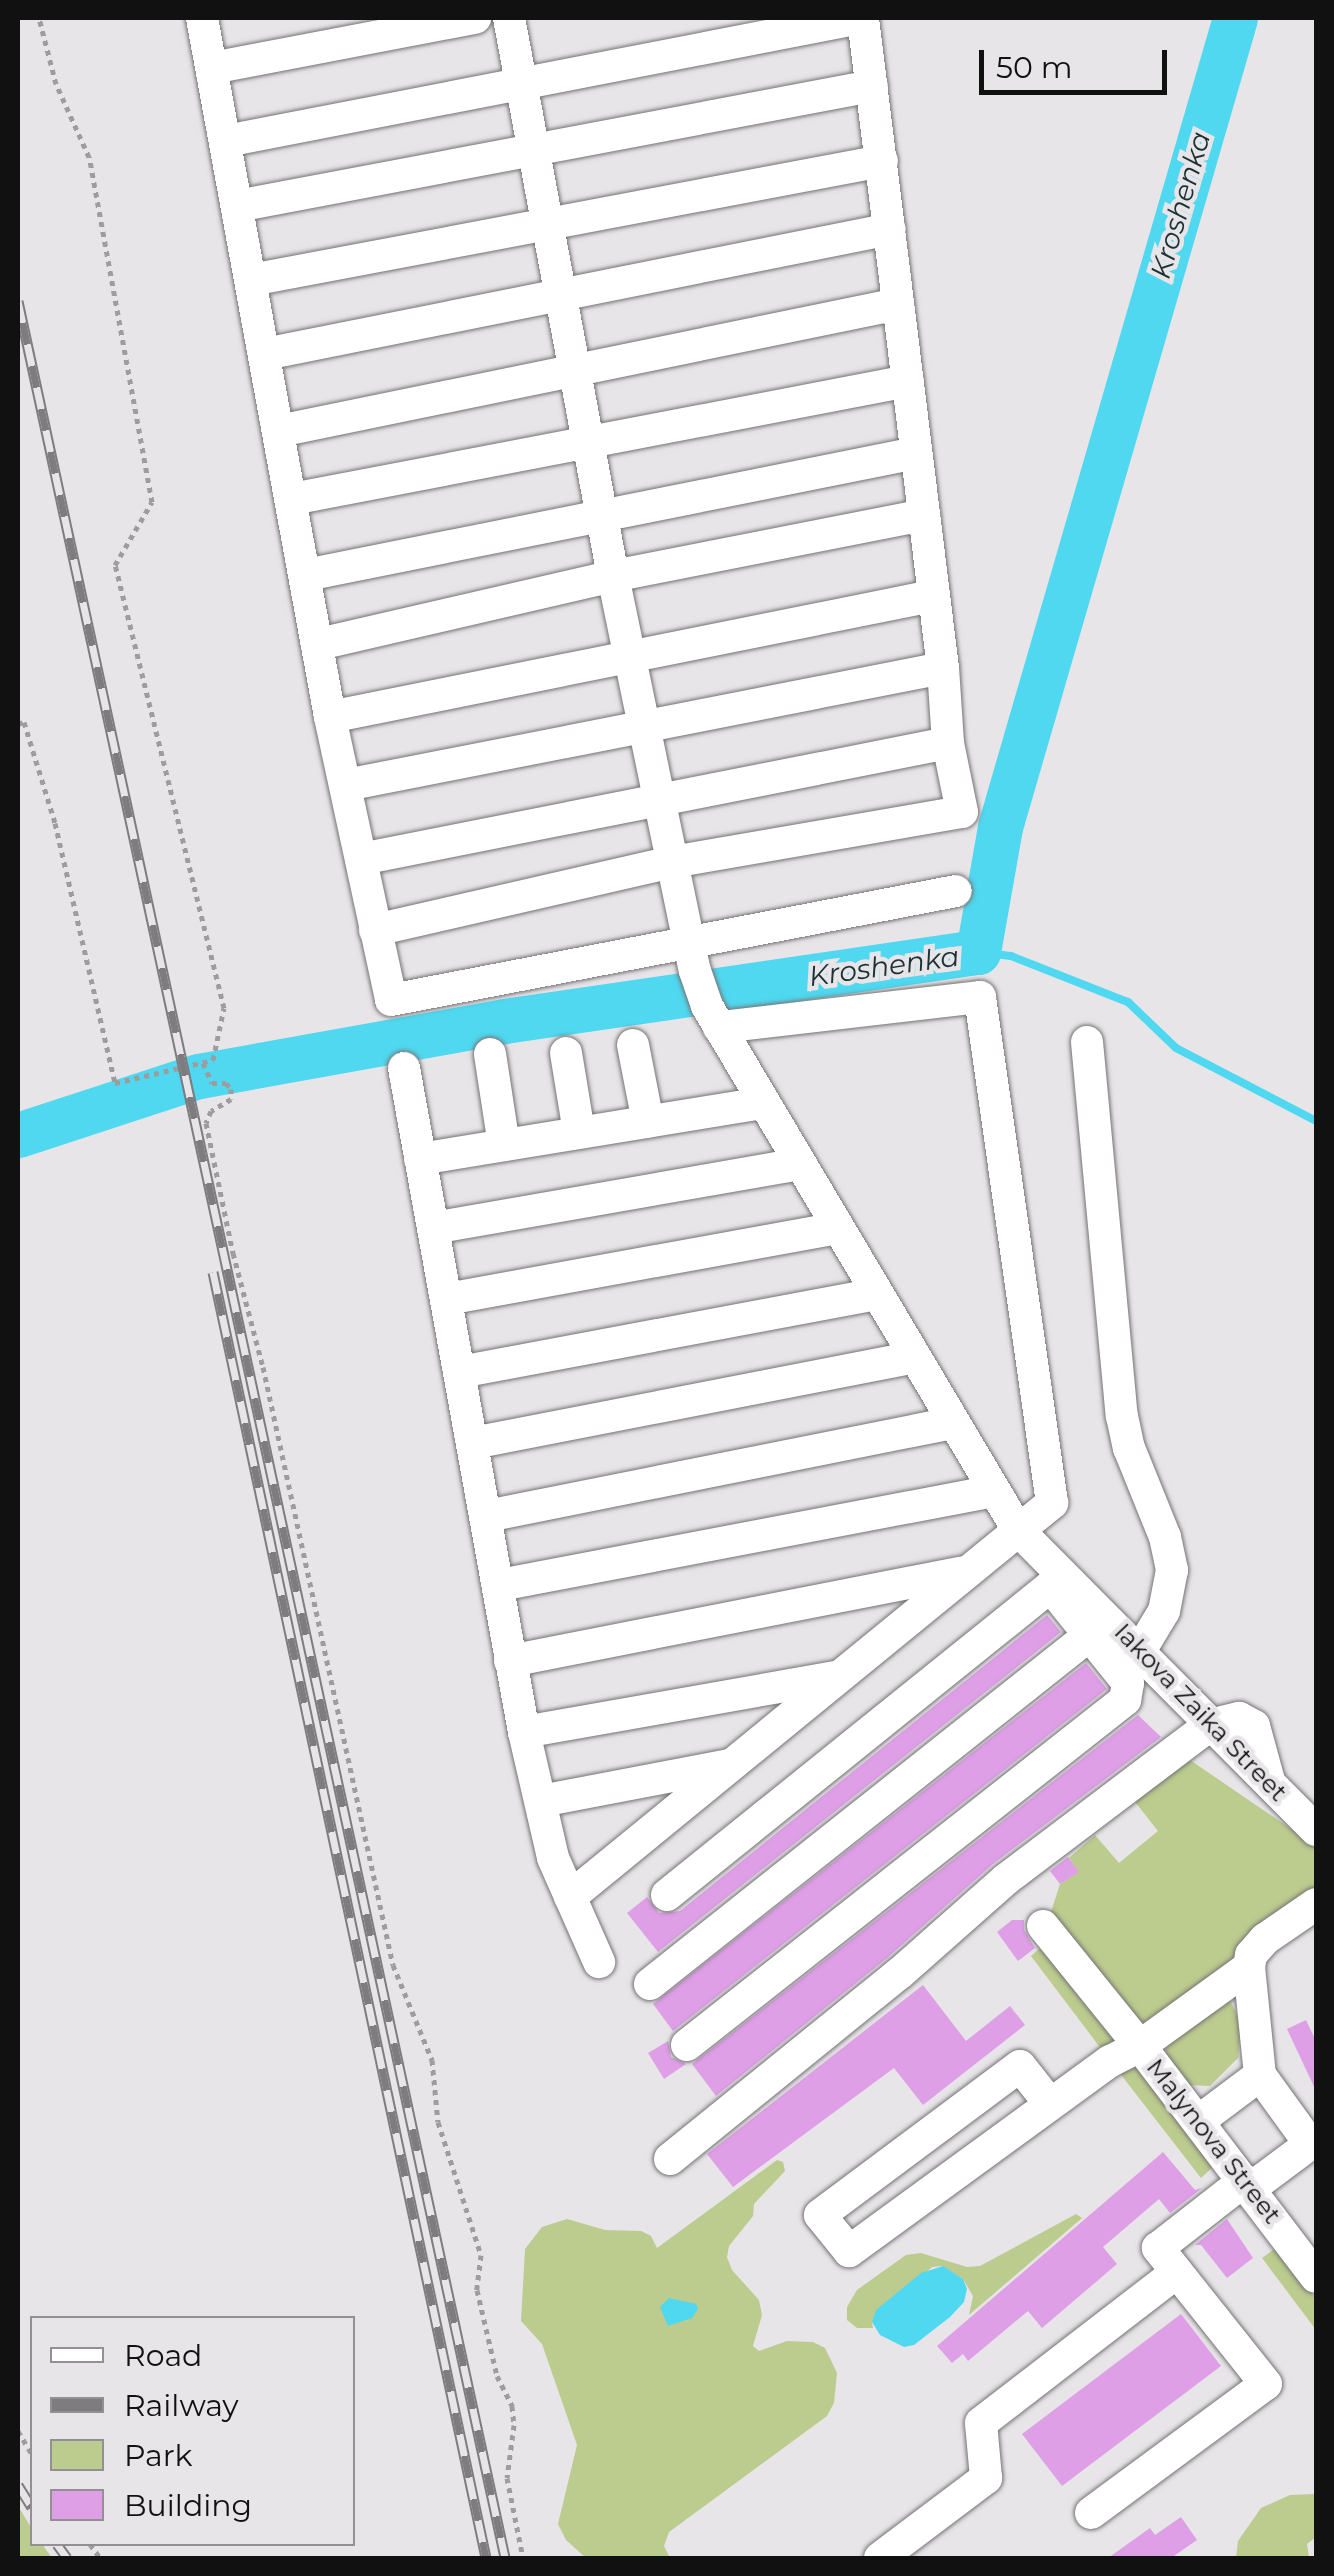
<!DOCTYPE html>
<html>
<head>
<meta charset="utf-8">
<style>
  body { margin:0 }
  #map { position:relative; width:1334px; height:2576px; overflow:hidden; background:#e8e5e8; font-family:Montserrat,sans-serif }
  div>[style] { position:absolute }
  .green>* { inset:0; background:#bccb8e }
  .water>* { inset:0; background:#4fd8ef }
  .stream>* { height:8px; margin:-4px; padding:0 4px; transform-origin:4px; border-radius:4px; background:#4fd8ef }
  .river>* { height:45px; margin:-22.5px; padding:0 22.5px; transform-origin:22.5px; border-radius:22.5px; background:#4fd8ef }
  .building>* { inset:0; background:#de9fe7 }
  .path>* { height:5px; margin-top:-2.5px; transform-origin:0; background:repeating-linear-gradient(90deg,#9e9c9e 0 5px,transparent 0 10px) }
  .roads { filter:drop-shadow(0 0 2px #757375) drop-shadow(0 0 2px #757375) }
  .minor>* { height:32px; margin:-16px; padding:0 16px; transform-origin:16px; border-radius:16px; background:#fff }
  .rail>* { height:11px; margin-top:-5.5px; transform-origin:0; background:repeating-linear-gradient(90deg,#e8e5e8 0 22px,#7e7c7e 0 44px); box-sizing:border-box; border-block:2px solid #7e7c7e }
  span { translate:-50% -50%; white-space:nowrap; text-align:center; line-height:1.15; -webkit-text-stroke:9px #e8e5e8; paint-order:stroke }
  .street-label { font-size:25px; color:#121112 }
  .water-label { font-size:28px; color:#1a3135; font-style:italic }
  .frame { position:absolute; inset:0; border:20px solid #121112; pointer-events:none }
  .legend { position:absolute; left:30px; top:2316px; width:325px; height:230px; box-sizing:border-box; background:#e8e5e8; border:2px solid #929092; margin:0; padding:12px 18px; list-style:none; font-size:30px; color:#121112 }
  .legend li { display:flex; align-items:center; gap:20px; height:50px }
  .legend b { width:50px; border:2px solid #929092 }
  .scale { position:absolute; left:979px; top:50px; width:188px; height:45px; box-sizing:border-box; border:5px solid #121112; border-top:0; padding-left:12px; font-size:30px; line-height:35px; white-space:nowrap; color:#121112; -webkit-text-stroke:8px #e8e5e8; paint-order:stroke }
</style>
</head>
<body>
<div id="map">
  <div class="green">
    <i style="clip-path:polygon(1190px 1760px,1316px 1846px,1316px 1889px,1263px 1920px,1229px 1966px,1144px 2026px,1049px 1918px,1060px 1884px,1078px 1872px,1069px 1858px,1095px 1835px,1119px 1863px,1158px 1831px,1135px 1802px)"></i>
    <i style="clip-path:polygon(1047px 1942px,1123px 2039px,1105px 2054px,1031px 1956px)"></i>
    <i style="clip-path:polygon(1230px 2000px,1241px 2024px,1238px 2058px,1210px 2086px,1188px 2085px,1165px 2057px,1166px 2049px,1170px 2041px)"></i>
    <i style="clip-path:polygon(1137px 2065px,1216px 2164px,1201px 2178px,1115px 2067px)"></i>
    <i style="clip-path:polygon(777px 2160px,783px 2162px,785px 2171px,754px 2204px,753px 2216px,729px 2246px,727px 2257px,732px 2270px,759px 2300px,762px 2315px,753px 2346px,759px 2351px,787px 2341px,813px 2342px,825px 2348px,837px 2373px,834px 2403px,827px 2416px,669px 2532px,664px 2546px,670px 2558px,586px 2558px,566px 2540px,558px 2524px,577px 2445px,542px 2344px,521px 2321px,525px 2249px,542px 2227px,567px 2219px,605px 2230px,641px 2231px,651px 2236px,657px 2248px)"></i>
    <i style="clip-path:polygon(1076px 2214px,1082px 2218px,969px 2315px,973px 2296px,963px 2279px,942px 2266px,932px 2267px,872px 2322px,873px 2328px,857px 2328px,847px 2320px,847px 2307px,857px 2290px,906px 2255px,921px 2253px,967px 2267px,980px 2266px)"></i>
    <i style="clip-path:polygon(1277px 2247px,1316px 2299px,1316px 2330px,1262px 2258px)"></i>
    <i style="clip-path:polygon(1316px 2494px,1316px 2537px,1307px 2544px,1309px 2558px,1236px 2558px,1238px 2541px,1261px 2508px,1290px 2495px)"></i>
    <i style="clip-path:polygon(18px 2506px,32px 2529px,32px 2544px,42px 2544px,52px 2558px,20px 2558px,18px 2555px)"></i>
  </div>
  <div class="water">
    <i style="clip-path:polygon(943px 2266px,963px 2279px,967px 2289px,964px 2302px,950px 2317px,914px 2345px,904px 2347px,880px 2335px,872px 2322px,876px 2310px,921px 2273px)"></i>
    <i style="clip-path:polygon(669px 2298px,696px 2304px,698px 2309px,692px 2318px,668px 2326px,660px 2307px)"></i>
  </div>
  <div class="stream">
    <i style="left:978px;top:952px;width:33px;rotate:7deg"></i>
    <i style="left:1011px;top:956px;width:126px;rotate:21.5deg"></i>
    <i style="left:1128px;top:1002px;width:66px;rotate:43.8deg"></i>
    <i style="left:1176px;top:1048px;width:158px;rotate:27.5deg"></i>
  </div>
  <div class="river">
    <i style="left:18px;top:1135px;width:190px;rotate:-18.1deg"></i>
    <i style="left:199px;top:1076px;width:310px;rotate:-10.2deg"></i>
    <i style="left:504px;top:1021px;width:479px;rotate:-8.3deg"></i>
    <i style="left:978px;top:952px;width:127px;rotate:-80deg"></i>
    <i style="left:1000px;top:827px;width:842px;rotate:-73.8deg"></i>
  </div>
  <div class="building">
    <i style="clip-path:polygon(1047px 1615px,1061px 1632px,658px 1952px,627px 1913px,647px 1897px,659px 1913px,680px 1911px)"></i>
    <i style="clip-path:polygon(1086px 1663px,1107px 1689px,673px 2031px,653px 2004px)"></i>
    <i style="clip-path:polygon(1138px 1715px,1161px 1737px,993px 1864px,887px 1958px,716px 2096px,692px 2064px)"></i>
    <i style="clip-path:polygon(1068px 1857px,1079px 1872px,1060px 1884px,1050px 1871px)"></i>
    <i style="clip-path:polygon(1012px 1920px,1024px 1920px,1024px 1930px,1035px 1948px,1018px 1961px,997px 1932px)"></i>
    <i style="clip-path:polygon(923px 1985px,966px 2041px,1010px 2006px,1025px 2025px,923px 2105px,894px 2068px,733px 2187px,707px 2154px)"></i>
    <i style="clip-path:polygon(1306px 2020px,1316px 2041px,1316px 2091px,1287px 2029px)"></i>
    <i style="clip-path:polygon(668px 2041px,671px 2057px,686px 2064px,664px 2079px,648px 2053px)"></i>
    <i style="clip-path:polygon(1163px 2152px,1195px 2190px,1202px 2188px,1170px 2213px,1159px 2199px,1103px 2247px,1117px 2264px,1042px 2328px,1028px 2311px,968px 2361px,963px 2354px,952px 2363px,937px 2346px)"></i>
    <i style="clip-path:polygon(1227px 2219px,1253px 2258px,1227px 2278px,1201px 2245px,1195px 2245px)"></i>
    <i style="clip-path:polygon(1181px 2314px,1221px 2366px,1062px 2486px,1022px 2434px)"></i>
    <i style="clip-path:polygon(1181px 2517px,1197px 2540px,1171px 2558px,1108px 2558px,1150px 2528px,1155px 2535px)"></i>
  </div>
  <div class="path">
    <i style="left:18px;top:724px;width:6px;rotate:-18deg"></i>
    <i style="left:24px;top:722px;width:106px;rotate:72.9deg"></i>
    <i style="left:55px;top:823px;width:267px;rotate:77deg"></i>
    <i style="left:115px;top:1083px;width:101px;rotate:-13.2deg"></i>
    <i style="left:213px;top:1060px;width:53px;rotate:-78.1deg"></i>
    <i style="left:224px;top:1008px;width:456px;rotate:-103.8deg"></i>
    <i style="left:115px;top:565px;width:73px;rotate:-59.6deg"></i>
    <i style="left:152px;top:502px;width:351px;rotate:-100.3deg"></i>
    <i style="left:89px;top:157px;width:80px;rotate:-114.3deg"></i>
    <i style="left:56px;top:84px;width:68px;rotate:-104.4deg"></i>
    <i style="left:203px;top:1063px;width:22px;rotate:66deg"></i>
    <i style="left:212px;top:1083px;width:14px"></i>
    <i style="left:226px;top:1083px;width:8px;rotate:50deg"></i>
    <i style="left:231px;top:1089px;width:10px;rotate:90deg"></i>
    <i style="left:231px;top:1099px;width:23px;rotate:149deg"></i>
    <i style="left:211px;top:1111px;width:13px;rotate:113deg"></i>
    <i style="left:206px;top:1123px;width:133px;rotate:78.3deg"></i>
    <i style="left:233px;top:1253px;width:118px;rotate:75.3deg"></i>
    <i style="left:263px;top:1367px;width:612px;rotate:77.74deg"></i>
    <i style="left:393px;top:1965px;width:103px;rotate:67.7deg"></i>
    <i style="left:432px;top:2060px;width:62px;rotate:84.5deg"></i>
    <i style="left:438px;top:2122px;width:140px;rotate:72.1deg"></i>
    <i style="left:481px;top:2255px;width:35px;rotate:97deg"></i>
    <i style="left:477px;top:2290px;width:88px;rotate:76.9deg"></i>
    <i style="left:497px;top:2376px;width:34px;rotate:63deg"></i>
    <i style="left:512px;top:2406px;width:19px;rotate:84deg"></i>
    <i style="left:514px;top:2425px;width:53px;rotate:97.5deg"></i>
    <i style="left:507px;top:2478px;width:82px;rotate:78.7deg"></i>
    <i style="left:18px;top:2431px;width:27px;rotate:59deg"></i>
    <i style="left:90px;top:2544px;width:17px;rotate:54deg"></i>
  </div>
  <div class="roads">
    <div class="minor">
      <i style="left:202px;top:18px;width:711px;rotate:79.62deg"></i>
      <i style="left:330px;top:717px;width:289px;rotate:77.8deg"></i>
      <i style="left:391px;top:1000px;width:575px;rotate:-10.92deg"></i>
      <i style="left:509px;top:18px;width:568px;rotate:79.44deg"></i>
      <i style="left:613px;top:576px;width:403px;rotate:78.3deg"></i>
      <i style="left:695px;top:971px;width:37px;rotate:71deg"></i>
      <i style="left:707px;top:1006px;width:609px;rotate:59.31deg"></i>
      <i style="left:1018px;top:1530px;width:423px;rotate:45.2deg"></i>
      <i style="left:212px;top:68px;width:268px;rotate:-10.8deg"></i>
      <i style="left:226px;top:141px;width:646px;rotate:-10.98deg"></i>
      <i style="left:237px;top:206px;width:646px;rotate:-10.7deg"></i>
      <i style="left:251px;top:280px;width:642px;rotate:-10.68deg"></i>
      <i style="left:265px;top:354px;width:637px;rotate:-11.31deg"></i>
      <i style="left:279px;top:431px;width:632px;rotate:-11.59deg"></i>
      <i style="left:292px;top:499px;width:627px;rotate:-10.84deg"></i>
      <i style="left:306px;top:575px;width:622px;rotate:-11.31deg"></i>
      <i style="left:319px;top:644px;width:302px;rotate:-13deg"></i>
      <i style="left:613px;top:576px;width:317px;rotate:-11.1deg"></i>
      <i style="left:330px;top:717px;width:614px;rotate:-11.36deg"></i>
      <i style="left:346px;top:785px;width:608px;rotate:-11.09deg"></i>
      <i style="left:361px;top:859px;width:598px;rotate:-11.18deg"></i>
      <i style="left:375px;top:930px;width:305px;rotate:-12.9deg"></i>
      <i style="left:672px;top:862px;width:294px;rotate:-9.8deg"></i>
      <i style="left:962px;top:812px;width:70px;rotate:-101.5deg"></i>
      <i style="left:948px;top:743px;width:75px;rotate:-93.8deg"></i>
      <i style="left:943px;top:668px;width:655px;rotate:-97.02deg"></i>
      <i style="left:1087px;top:1042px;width:376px;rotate:84.7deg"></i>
      <i style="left:1122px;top:1416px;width:33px;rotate:78deg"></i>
      <i style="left:1129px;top:1448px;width:96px;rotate:68deg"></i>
      <i style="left:1165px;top:1537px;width:34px;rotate:78deg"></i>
      <i style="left:1172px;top:1570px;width:42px;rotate:101deg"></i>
      <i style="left:1164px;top:1611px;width:47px;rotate:121deg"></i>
      <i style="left:633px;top:1045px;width:78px;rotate:79deg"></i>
      <i style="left:566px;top:1053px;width:80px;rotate:80.7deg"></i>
      <i style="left:490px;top:1054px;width:92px;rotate:81.3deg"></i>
      <i style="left:404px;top:1068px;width:675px;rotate:79.76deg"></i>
      <i style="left:524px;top:1732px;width:129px;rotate:77deg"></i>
      <i style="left:553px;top:1858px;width:114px;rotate:66.1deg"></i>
      <i style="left:420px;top:1159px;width:347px;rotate:-9.3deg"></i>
      <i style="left:433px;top:1228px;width:373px;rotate:-9.9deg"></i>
      <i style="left:447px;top:1299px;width:396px;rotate:-10.3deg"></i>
      <i style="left:460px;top:1372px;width:424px;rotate:-10.6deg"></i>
      <i style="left:473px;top:1443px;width:450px;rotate:-11deg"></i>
      <i style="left:487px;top:1516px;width:476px;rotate:-11.3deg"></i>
      <i style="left:500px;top:1585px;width:503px;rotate:-10.77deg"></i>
      <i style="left:510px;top:1661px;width:459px;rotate:-11.1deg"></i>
      <i style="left:524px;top:1732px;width:316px;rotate:-10deg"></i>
      <i style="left:541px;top:1801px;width:192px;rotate:-10.8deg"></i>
      <i style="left:667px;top:1895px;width:506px;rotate:-38.82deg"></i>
      <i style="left:570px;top:1897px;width:623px;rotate:-39.26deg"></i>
      <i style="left:1052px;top:1503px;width:511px;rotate:-98.1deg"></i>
      <i style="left:980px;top:997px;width:263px;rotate:173.4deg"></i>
      <i style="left:1316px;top:1904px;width:62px;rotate:145.5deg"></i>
      <i style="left:1265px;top:1939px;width:21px;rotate:131deg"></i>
      <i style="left:1251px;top:1955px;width:12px;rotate:99deg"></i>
      <i style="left:1249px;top:1967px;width:135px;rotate:144.1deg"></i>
      <i style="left:1140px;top:2046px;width:290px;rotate:52.7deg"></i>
      <i style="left:1043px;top:1926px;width:154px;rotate:51.1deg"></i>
      <i style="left:1140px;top:2046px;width:34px;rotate:153deg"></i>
      <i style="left:1110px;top:2061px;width:323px;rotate:143.9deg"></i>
      <i style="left:849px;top:2251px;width:46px;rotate:-128.9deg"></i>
      <i style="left:820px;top:2215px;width:249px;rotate:-36.7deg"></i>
      <i style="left:1020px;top:2066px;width:48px;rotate:51.7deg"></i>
      <i style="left:1249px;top:1967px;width:109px;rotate:84.2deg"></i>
      <i style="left:1260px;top:2075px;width:85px;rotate:54.1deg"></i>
      <i style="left:1310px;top:2144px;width:74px;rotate:143.3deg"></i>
      <i style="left:650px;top:1984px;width:563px;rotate:-38.44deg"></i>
      <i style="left:687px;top:2045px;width:558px;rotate:-38.23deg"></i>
      <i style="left:1125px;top:1700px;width:17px;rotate:-80deg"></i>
      <i style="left:1128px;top:1683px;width:124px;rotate:-128.8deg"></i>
      <i style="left:1200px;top:2120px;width:75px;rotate:-36.9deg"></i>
      <i style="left:670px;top:2159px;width:296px;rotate:-39deg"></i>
      <i style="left:900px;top:1973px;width:140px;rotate:-41.5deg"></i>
      <i style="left:1005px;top:1880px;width:257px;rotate:-37.1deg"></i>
      <i style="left:1210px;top:1725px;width:30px;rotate:-14deg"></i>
      <i style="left:1239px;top:1718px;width:17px;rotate:28deg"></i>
      <i style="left:1254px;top:1726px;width:57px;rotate:74.7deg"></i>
      <i style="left:1091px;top:2513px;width:217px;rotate:-36.4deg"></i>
      <i style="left:1266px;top:2384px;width:174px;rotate:-128.5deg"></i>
      <i style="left:1158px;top:2248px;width:110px;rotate:-38deg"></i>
      <i style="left:880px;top:2558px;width:133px;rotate:-37deg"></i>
      <i style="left:986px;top:2478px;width:55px;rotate:-95.2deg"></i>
      <i style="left:981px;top:2423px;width:247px;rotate:-37.6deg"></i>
    </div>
  </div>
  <div class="rail">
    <i style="left:18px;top:301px;width:2309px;rotate:77.82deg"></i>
    <i style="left:213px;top:1272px;width:1315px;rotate:78.01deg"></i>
    <i style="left:18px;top:2485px;width:26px;rotate:58deg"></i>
    <i style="left:57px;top:2544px;width:17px;rotate:54deg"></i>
  </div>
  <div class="street-label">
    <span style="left:1201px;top:1712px;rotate:46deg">Iakova Zaika Street</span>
    <span style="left:1214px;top:2141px;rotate:52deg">Malynova Street</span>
  </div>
  <div class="water-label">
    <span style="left:1180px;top:205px;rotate:-74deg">Kroshenka</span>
    <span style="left:884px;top:966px;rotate:-8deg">Kroshenka</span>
  </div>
  <div class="frame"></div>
  <ul class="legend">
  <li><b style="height:12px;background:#fff"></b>Road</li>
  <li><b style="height:12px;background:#7e7c7e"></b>Railway</li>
  <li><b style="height:28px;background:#bccb8e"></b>Park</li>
  <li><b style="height:28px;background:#de9fe7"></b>Building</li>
  </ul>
  <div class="scale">50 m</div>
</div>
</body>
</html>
